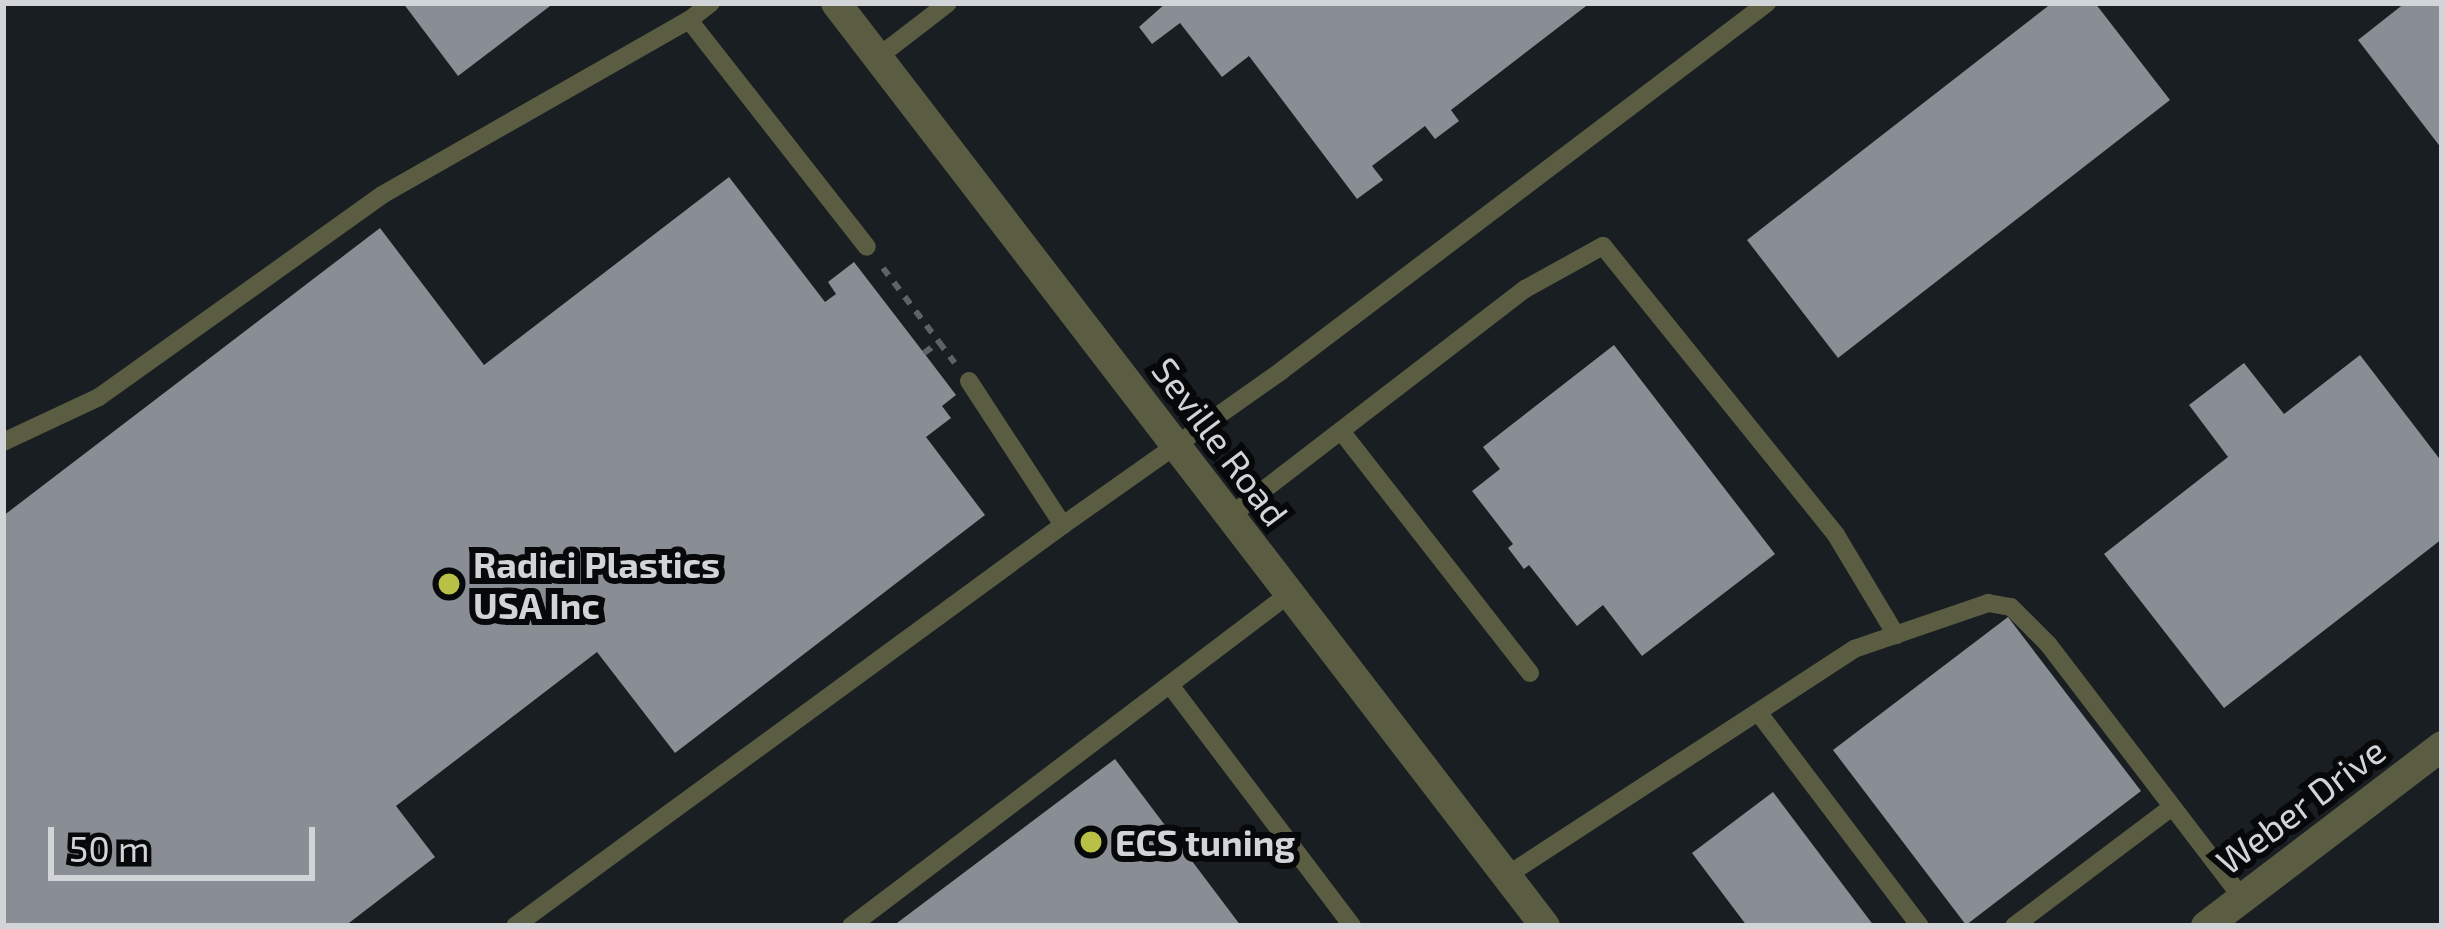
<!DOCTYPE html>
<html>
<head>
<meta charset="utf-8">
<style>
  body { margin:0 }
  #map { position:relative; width:2445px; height:929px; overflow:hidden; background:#191e22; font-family:"Exo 2",sans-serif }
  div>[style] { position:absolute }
  .building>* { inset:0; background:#888e93 }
  .path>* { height:6px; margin-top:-3px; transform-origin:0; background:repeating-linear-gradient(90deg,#5f6367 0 9px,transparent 0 18px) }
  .service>* { height:18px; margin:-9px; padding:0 9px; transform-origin:9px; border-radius:9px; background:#5b5d42 }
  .minor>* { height:30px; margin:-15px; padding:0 15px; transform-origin:15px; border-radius:15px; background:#5b5d42 }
  .tertiary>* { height:30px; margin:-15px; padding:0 15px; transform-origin:15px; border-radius:15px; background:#5b5d42 }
  .dots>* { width:33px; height:33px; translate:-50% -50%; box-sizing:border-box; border:6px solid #06080a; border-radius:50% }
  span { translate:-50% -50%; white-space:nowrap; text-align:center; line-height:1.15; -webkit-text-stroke:12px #06080a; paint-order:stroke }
  .street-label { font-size:36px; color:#d2d5d8 }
  .poi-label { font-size:36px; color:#d2d5d8; font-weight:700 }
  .left { translate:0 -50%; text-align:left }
  .frame { position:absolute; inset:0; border:6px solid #d2d5d8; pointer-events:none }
  .scale { position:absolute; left:48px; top:827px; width:267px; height:54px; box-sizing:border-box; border:6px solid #d2d5d8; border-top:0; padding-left:15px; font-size:36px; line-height:42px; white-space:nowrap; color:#d2d5d8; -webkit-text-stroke:9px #06080a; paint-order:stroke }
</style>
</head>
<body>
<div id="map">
  <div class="building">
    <i style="clip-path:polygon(403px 3px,554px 3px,458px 76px)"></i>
    <i style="clip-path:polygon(1166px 3px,1590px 3px,1451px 110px,1459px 121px,1435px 139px,1425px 126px,1372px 166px,1383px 180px,1357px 199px,1249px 56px,1222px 77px,1180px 23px,1152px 44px,1139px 27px)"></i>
    <i style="clip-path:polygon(2052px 3px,2095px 3px,2170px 100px,1838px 358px,1747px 240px)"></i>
    <i style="clip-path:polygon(2405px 3px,2442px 3px,2442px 149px,2358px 40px)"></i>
    <i style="clip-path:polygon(729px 177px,825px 302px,836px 294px,828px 282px,854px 262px,924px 353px,956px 395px,942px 406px,951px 418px,926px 437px,985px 515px,675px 753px,597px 652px,396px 806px,435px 857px,345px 926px,3px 926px,3px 516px,380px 228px,484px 365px)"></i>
    <i style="clip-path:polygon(1614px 345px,1775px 554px,1642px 656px,1603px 605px,1577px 626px,1529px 565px,1524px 569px,1508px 548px,1513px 544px,1472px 491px,1500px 469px,1483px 447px)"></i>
    <i style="clip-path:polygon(2360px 355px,2442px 462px,2442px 539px,2224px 708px,2104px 554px,2228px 457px,2189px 405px,2244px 363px,2284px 414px)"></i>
    <i style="clip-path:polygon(2008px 617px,2141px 791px,1966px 925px,1833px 750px)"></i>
    <i style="clip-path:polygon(1115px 759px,1241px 926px,893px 926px)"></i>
    <i style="clip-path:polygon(1773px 792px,1874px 926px,1747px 926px,1692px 853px)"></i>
  </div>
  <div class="path">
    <i style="left:883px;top:268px;width:93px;rotate:52.9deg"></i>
    <i style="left:924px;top:353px;width:19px;rotate:-36deg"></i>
    <i style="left:939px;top:342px;width:26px;rotate:53deg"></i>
  </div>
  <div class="service">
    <i style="left:711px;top:3px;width:28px;rotate:142deg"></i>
    <i style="left:689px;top:20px;width:288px;rotate:51.9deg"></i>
    <i style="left:878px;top:57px;width:88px;rotate:-37.6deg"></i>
    <i style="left:969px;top:381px;width:172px;rotate:56.9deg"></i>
    <i style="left:1063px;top:525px;width:267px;rotate:-35.2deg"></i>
    <i style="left:1281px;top:371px;width:610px;rotate:-37.13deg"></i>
    <i style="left:1341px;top:431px;width:307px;rotate:52deg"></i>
    <i style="left:3px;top:442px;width:106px;rotate:-25.1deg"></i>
    <i style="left:99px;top:397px;width:348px;rotate:-35.5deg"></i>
    <i style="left:382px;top:195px;width:353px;rotate:-29.7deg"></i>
    <i style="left:1230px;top:516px;width:372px;rotate:-37.6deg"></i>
    <i style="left:1525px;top:289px;width:89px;rotate:-28.9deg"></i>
    <i style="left:1603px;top:246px;width:371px;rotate:51.1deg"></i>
    <i style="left:1836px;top:535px;width:117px;rotate:59deg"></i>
    <i style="left:1170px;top:685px;width:302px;rotate:52.9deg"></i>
    <i style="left:1758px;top:712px;width:268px;rotate:52.9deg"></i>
    <i style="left:1506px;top:876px;width:415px;rotate:-33.1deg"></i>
    <i style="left:1854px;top:649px;width:142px;rotate:-18.9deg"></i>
    <i style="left:1988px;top:603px;width:23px;rotate:10deg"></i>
    <i style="left:2011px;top:607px;width:52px;rotate:45deg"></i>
    <i style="left:2048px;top:644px;width:320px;rotate:52.6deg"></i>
    <i style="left:515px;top:926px;width:679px;rotate:-36.19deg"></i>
    <i style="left:851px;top:926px;width:550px;rotate:-37.16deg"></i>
    <i style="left:2014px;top:926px;width:198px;rotate:-37deg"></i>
  </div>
  <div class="minor">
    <i style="left:2206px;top:926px;width:297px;rotate:-37.3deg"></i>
  </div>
  <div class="tertiary">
    <i style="left:836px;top:3px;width:1164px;rotate:52.47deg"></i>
  </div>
  <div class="dots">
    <i style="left:449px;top:584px;background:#b8c146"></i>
    <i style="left:1091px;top:842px;background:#b8c146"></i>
  </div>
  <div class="street-label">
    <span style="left:1221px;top:441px;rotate:53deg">Seville Road</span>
    <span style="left:2300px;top:805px;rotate:-37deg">Weber Drive</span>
  </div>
  <div class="poi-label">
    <span class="left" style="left:473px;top:584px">Radici Plastics<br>USA Inc</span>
    <span class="left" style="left:1115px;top:842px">ECS tuning</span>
  </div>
  <div class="frame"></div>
  <div class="scale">50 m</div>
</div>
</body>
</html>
